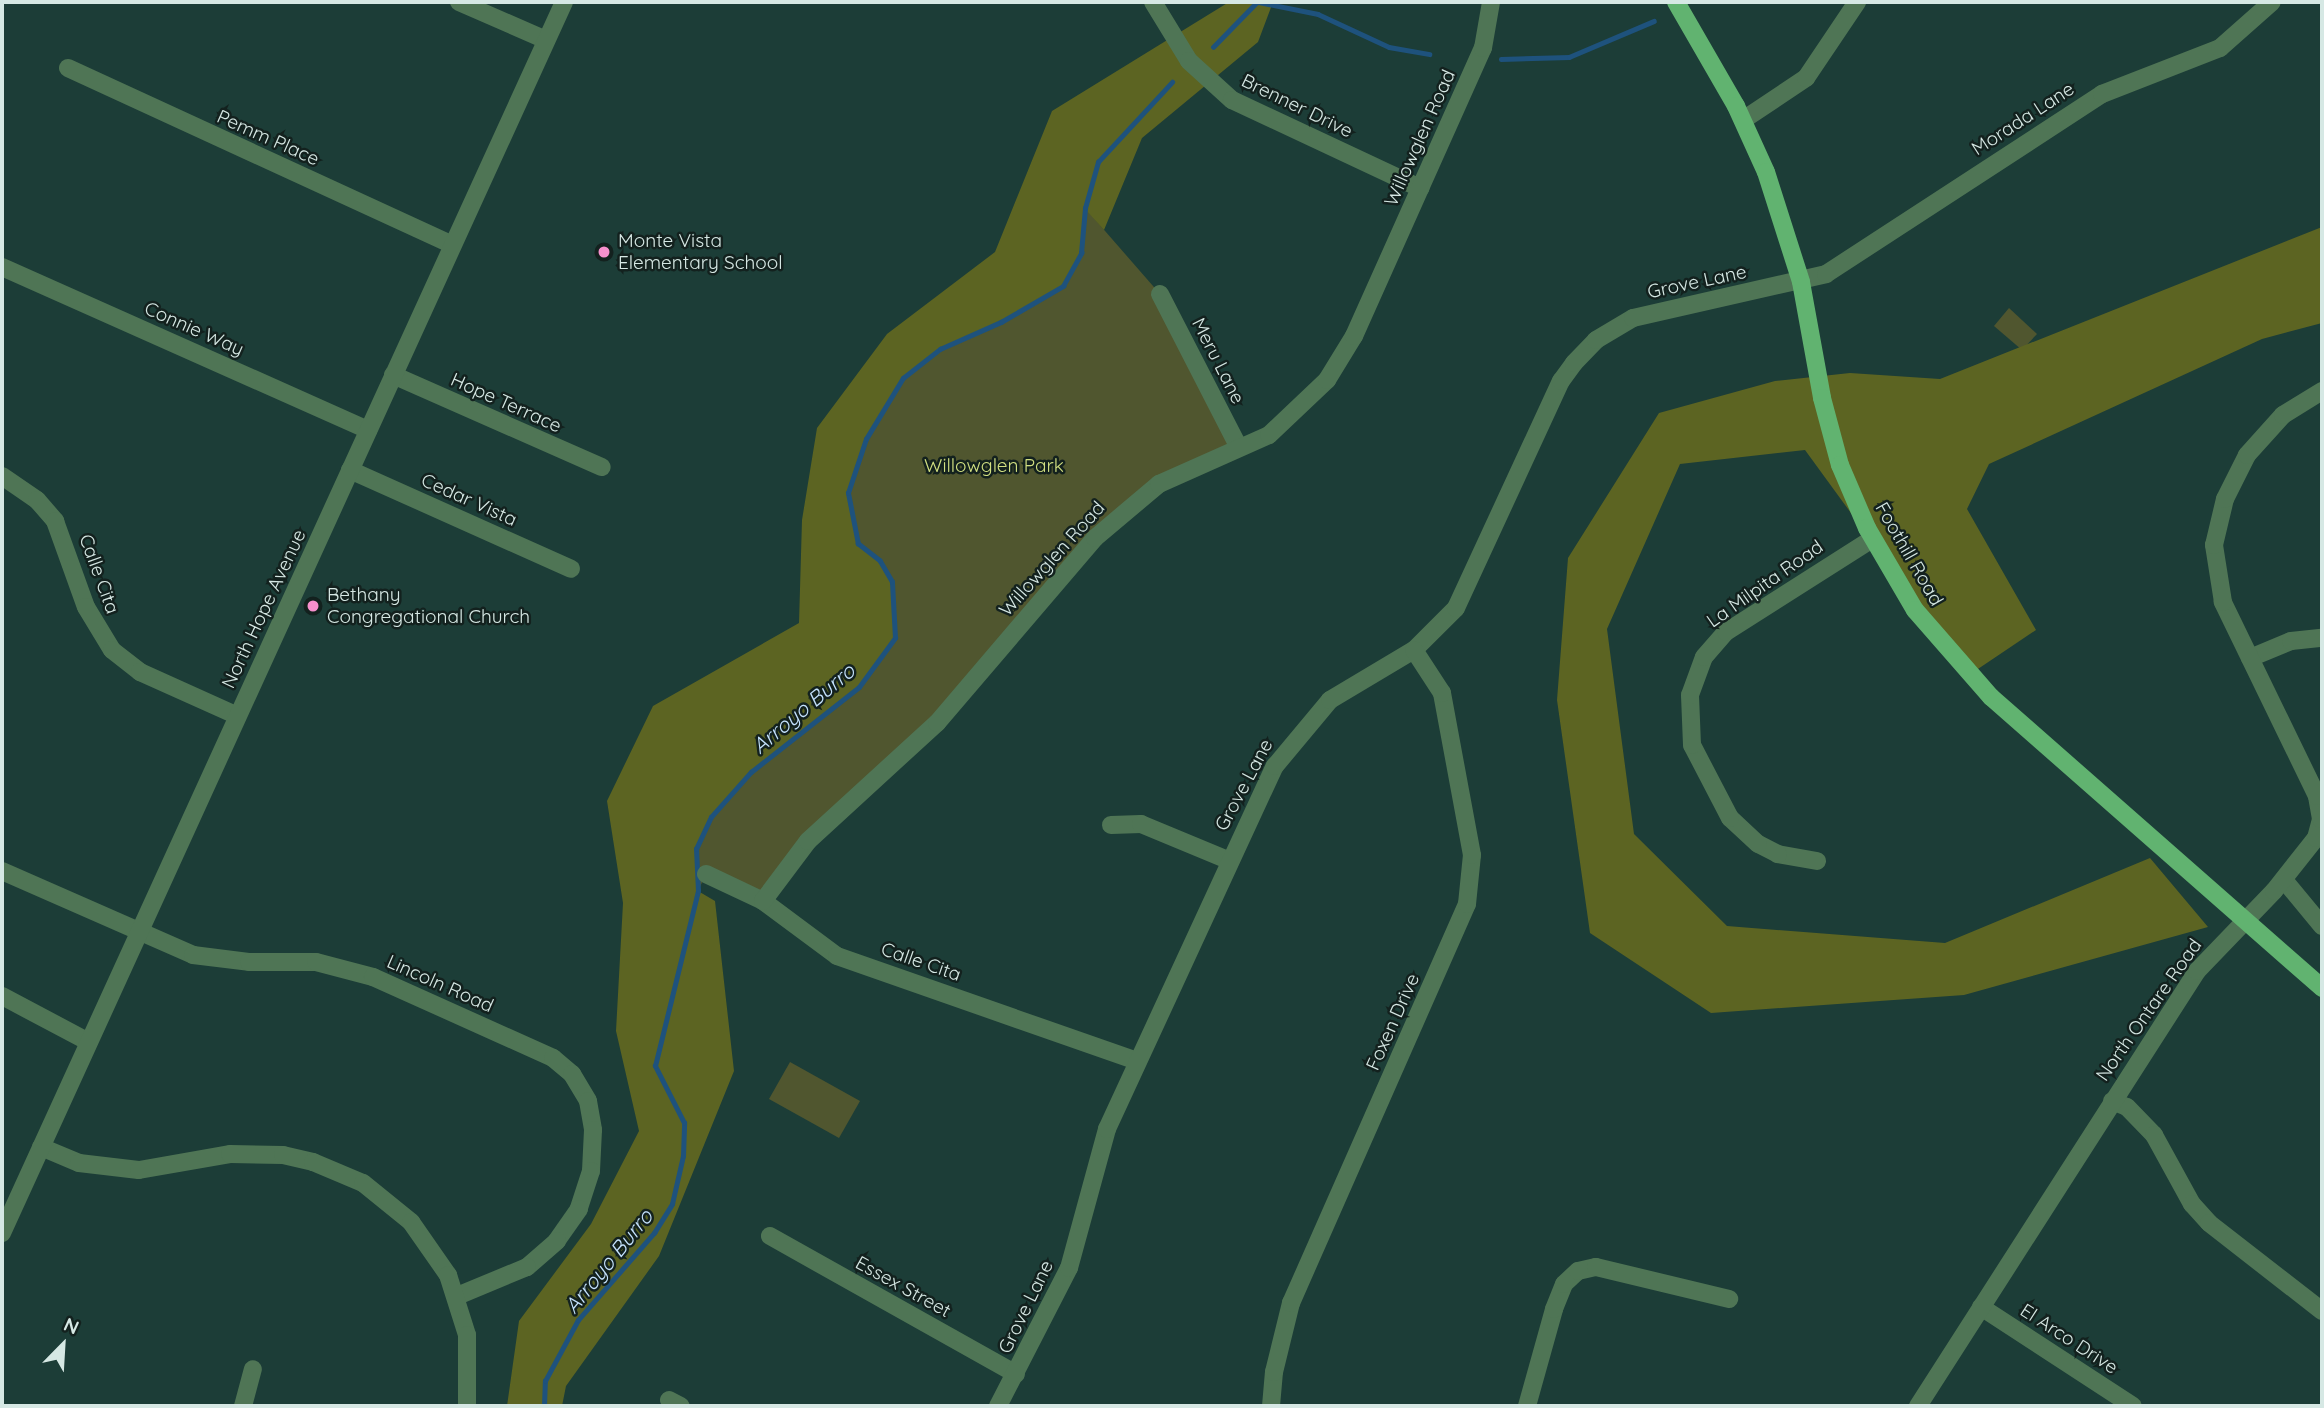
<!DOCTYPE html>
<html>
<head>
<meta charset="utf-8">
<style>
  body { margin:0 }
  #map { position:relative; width:2324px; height:1408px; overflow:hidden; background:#1c3d37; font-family:Quicksand,sans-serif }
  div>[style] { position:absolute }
  .green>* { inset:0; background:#50562f }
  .forest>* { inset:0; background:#5c6422 }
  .stream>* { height:4.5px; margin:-2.25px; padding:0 2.25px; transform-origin:2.25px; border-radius:2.25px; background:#1e527d }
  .minor>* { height:18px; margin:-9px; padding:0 9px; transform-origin:9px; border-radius:9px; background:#4f7555 }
  .major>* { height:18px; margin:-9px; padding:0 9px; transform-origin:9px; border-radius:9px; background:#61b370 }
  .dots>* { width:19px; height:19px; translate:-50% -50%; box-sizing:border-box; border:4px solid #13211e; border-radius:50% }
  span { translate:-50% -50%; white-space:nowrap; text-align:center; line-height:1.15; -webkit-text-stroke:5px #13211e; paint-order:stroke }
  .street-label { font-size:19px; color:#d6e8e4 }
  .poi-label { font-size:19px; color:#d6e8e4 }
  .left { translate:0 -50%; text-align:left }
  .park-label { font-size:19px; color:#d1df81 }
  .water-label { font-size:21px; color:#c6e3fe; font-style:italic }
  .frame { position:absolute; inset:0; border:4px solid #d6e8e4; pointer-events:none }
  .north { position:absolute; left:28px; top:1310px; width:70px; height:70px; -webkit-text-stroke:5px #13211e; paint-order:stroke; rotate:24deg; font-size:19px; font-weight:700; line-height:28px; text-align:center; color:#d6e8e4 }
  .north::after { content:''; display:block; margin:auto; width:24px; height:32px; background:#d6e8e4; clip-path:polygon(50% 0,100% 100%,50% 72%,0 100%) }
</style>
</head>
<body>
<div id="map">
  <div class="green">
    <i style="clip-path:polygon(1085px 208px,1160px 294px,1239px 448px,1129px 507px,937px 723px,834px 815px,763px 901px,706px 874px,698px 891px,696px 849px,711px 817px,751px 772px,859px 687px,880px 561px,858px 544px,848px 493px,866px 439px,903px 378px,940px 349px,1001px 322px,1063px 286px,1081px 253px)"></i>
    <i style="clip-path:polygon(2009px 308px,2037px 334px,2022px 350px,1994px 326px)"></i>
    <i style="clip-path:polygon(790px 1062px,860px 1101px,839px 1138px,769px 1099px)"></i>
  </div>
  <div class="forest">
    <i style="clip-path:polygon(1229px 2px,1273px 2px,1258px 42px,1142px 138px,1104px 230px,1085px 209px,1081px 253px,1063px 286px,1001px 322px,940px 349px,903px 378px,866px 439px,848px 493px,858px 544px,880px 561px,892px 582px,895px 638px,859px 687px,751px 772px,711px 817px,697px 849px,698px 891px,715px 901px,734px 1071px,659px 1256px,566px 1386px,562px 1406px,507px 1406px,519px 1321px,591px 1224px,639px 1131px,616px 1031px,623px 903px,607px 801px,653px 706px,799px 623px,802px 520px,817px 428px,887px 334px,995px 252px,1052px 111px)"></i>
    <i style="clip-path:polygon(2322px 227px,2322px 323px,2262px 339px,1989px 464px,1967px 509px,2036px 630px,1969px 675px,1805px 450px,1680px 464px,1607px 629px,1634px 834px,1727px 926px,1945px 943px,2150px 858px,2208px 927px,1964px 995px,1711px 1013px,1590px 933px,1557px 700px,1568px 558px,1659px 413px,1775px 381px,1850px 373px,1940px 379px)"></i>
  </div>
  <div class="stream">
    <i style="left:1259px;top:2px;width:60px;rotate:11.5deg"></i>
    <i style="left:1318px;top:14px;width:78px;rotate:24.9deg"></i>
    <i style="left:1389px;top:47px;width:41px;rotate:9.9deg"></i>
    <i style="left:1213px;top:47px;width:63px;rotate:-45.6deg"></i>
    <i style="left:1501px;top:59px;width:68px;rotate:-1.7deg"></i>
    <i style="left:1569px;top:57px;width:92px;rotate:-23deg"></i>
    <i style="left:544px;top:1406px;width:25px;rotate:-88deg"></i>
    <i style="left:545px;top:1381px;width:69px;rotate:-61.6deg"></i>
    <i style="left:578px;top:1320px;width:116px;rotate:-48.9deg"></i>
    <i style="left:654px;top:1233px;width:34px;rotate:-58deg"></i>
    <i style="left:672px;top:1204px;width:49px;rotate:-77.1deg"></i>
    <i style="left:683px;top:1156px;width:33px;rotate:-88deg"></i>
    <i style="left:684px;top:1123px;width:64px;rotate:-117deg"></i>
    <i style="left:655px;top:1066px;width:180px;rotate:-76.2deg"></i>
    <i style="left:698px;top:891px;width:42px;rotate:-92.7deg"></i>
    <i style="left:696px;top:849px;width:35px;rotate:-65deg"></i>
    <i style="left:711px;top:817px;width:60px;rotate:-48.4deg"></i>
    <i style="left:751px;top:772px;width:137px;rotate:-38.2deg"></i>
    <i style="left:859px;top:687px;width:61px;rotate:-53.7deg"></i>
    <i style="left:895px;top:638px;width:56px;rotate:-93.1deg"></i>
    <i style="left:892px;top:582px;width:24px;rotate:-120deg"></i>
    <i style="left:880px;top:561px;width:28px;rotate:-142deg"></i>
    <i style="left:858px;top:544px;width:52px;rotate:-101.1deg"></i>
    <i style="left:848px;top:493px;width:57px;rotate:-71.6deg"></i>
    <i style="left:866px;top:439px;width:71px;rotate:-58.8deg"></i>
    <i style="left:903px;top:378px;width:47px;rotate:-38.1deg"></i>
    <i style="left:940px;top:349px;width:67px;rotate:-23.9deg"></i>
    <i style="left:1001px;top:322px;width:72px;rotate:-30.1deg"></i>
    <i style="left:1063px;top:286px;width:38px;rotate:-61deg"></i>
    <i style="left:1081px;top:253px;width:45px;rotate:-84.9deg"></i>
    <i style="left:1085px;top:208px;width:48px;rotate:-74.2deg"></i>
    <i style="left:1098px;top:162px;width:109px;rotate:-47.2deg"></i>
  </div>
  <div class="minor">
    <i style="left:459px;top:2px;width:95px;rotate:23.6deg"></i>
    <i style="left:1153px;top:2px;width:69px;rotate:58.6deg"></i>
    <i style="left:1189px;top:61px;width:58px;rotate:42.2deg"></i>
    <i style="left:1232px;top:100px;width:208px;rotate:25.1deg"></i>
    <i style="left:68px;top:68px;width:422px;rotate:24.7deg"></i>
    <i style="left:1743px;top:120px;width:76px;rotate:-33.7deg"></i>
    <i style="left:1806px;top:78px;width:92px;rotate:-56.1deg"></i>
    <i style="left:2px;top:267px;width:401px;rotate:24deg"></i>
    <i style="left:1160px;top:294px;width:173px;rotate:62.8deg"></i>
    <i style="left:393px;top:375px;width:228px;rotate:23.8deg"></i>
    <i style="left:350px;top:470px;width:242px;rotate:24.1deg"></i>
    <i style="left:2px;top:476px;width:42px;rotate:34.4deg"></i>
    <i style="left:37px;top:500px;width:28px;rotate:49deg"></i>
    <i style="left:55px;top:521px;width:91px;rotate:70.2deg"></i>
    <i style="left:86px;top:607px;width:50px;rotate:58.8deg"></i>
    <i style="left:112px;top:650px;width:36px;rotate:38deg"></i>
    <i style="left:140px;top:672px;width:107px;rotate:24.2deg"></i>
    <i style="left:2250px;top:658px;width:44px;rotate:-22.5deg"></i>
    <i style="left:2291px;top:641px;width:31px;rotate:-6deg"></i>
    <i style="left:1111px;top:825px;width:30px;rotate:-2deg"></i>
    <i style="left:1141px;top:824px;width:94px;rotate:22.5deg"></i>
    <i style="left:1817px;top:861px;width:40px;rotate:-170deg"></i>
    <i style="left:1778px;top:854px;width:22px;rotate:-153deg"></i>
    <i style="left:1758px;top:844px;width:38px;rotate:-137deg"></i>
    <i style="left:1730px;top:818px;width:82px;rotate:-117.5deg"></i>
    <i style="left:1692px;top:745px;width:50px;rotate:-92.3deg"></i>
    <i style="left:1690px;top:695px;width:40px;rotate:-69.8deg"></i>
    <i style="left:1704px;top:657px;width:33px;rotate:-49deg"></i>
    <i style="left:1726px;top:632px;width:173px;rotate:-32.5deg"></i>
    <i style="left:2px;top:871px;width:209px;rotate:23.7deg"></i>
    <i style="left:193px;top:955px;width:56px;rotate:7.1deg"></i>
    <i style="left:249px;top:962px;width:67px"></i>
    <i style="left:316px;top:962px;width:59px;rotate:14.7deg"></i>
    <i style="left:373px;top:977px;width:197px;rotate:24.2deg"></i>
    <i style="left:553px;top:1058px;width:25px;rotate:40deg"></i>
    <i style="left:572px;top:1074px;width:31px;rotate:59deg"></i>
    <i style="left:588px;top:1101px;width:29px;rotate:80deg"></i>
    <i style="left:593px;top:1130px;width:41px;rotate:92.8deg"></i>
    <i style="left:591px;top:1171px;width:40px;rotate:108deg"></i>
    <i style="left:579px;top:1209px;width:39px;rotate:125deg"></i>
    <i style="left:557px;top:1241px;width:40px;rotate:139deg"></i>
    <i style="left:527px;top:1267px;width:76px;rotate:157.5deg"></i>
    <i style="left:706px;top:874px;width:63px;rotate:25.3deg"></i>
    <i style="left:763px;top:901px;width:92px;rotate:36.6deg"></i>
    <i style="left:837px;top:956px;width:318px;rotate:19.3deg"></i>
    <i style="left:2284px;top:880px;width:60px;rotate:50.4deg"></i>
    <i style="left:763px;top:901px;width:75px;rotate:-53.1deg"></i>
    <i style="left:808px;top:841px;width:175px;rotate:-42.5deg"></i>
    <i style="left:937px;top:723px;width:243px;rotate:-49.5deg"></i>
    <i style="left:1095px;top:538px;width:84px;rotate:-40.2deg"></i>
    <i style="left:1159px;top:484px;width:120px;rotate:-24deg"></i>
    <i style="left:1269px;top:435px;width:80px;rotate:-43.5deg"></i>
    <i style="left:1327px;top:380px;width:52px;rotate:-58.5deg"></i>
    <i style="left:1354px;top:336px;width:316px;rotate:-65.9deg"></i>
    <i style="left:1483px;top:48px;width:47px;rotate:-80.1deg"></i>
    <i style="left:2px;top:996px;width:98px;rotate:27.9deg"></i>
    <i style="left:2112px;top:1101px;width:16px;rotate:22deg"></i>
    <i style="left:2127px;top:1107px;width:39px;rotate:46deg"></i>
    <i style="left:2154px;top:1135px;width:79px;rotate:61.2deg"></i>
    <i style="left:2192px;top:1204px;width:25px;rotate:48deg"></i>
    <i style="left:2209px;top:1223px;width:143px;rotate:37.9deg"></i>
    <i style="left:41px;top:1147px;width:41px;rotate:22.8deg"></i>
    <i style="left:79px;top:1163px;width:60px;rotate:6.7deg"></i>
    <i style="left:139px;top:1170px;width:92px;rotate:-10deg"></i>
    <i style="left:230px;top:1154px;width:53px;rotate:1.1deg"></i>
    <i style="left:283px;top:1155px;width:31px;rotate:13deg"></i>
    <i style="left:313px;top:1162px;width:54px;rotate:22.8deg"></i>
    <i style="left:363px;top:1183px;width:62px;rotate:39.1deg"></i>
    <i style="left:411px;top:1222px;width:65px;rotate:55.1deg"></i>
    <i style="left:448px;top:1275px;width:63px;rotate:72.4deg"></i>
    <i style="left:467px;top:1335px;width:71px;rotate:90deg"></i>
    <i style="left:2px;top:1233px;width:1353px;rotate:-65.46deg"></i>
    <i style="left:770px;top:1236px;width:282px;rotate:29.3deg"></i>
    <i style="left:1981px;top:1307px;width:181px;rotate:33.1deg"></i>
    <i style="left:669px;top:1400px;width:13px;rotate:27deg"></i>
    <i style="left:243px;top:1406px;width:38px;rotate:-75deg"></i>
    <i style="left:998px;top:1406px;width:155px;rotate:-62.8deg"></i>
    <i style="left:1069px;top:1268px;width:144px;rotate:-74.7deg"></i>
    <i style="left:1107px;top:1129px;width:400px;rotate:-65.2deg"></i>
    <i style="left:1275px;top:766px;width:86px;rotate:-50.2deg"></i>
    <i style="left:1330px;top:700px;width:98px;rotate:-30.8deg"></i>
    <i style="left:1414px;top:650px;width:59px;rotate:-45deg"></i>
    <i style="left:1456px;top:608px;width:250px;rotate:-65.2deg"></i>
    <i style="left:1561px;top:381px;width:22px;rotate:-54deg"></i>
    <i style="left:1574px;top:363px;width:32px;rotate:-46deg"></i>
    <i style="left:1596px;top:340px;width:43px;rotate:-30.7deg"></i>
    <i style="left:1633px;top:318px;width:198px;rotate:-12.8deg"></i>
    <i style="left:1826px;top:274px;width:330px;rotate:-33.1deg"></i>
    <i style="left:2102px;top:94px;width:127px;rotate:-21.3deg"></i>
    <i style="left:2220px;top:48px;width:69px;rotate:-41.5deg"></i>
    <i style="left:1271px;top:1406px;width:34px;rotate:-85deg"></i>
    <i style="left:1274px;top:1372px;width:71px;rotate:-76.2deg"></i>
    <i style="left:1291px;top:1303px;width:436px;rotate:-66.2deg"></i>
    <i style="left:1467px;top:904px;width:49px;rotate:-84.2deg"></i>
    <i style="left:1472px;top:855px;width:165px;rotate:-100.5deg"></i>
    <i style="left:1442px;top:693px;width:51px;rotate:-123.1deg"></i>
    <i style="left:1527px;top:1406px;width:101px;rotate:-74.4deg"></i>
    <i style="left:1554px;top:1309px;width:27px;rotate:-68deg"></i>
    <i style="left:1564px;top:1284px;width:19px;rotate:-43deg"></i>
    <i style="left:1578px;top:1271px;width:18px;rotate:-13deg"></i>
    <i style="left:1596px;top:1267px;width:137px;rotate:13.5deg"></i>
    <i style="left:1918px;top:1406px;width:517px;rotate:-57.32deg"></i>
    <i style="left:2197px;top:971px;width:111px;rotate:-46.1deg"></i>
    <i style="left:2274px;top:891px;width:68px;rotate:-51.6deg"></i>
    <i style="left:2316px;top:838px;width:20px;rotate:-75deg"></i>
    <i style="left:2321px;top:819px;width:23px;rotate:-100deg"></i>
    <i style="left:2317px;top:796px;width:216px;rotate:-115.9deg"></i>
    <i style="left:2223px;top:602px;width:58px;rotate:-99deg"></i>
    <i style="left:2214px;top:545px;width:47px;rotate:-76.6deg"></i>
    <i style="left:2225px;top:499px;width:49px;rotate:-63.4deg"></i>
    <i style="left:2247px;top:455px;width:54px;rotate:-48deg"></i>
    <i style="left:2283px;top:415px;width:46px;rotate:-31.6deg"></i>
  </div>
  <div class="major">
    <i style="left:1676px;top:2px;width:120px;rotate:60deg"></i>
    <i style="left:1736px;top:106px;width:72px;rotate:65.6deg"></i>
    <i style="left:1766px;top:172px;width:115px;rotate:72.3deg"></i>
    <i style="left:1801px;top:282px;width:118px;rotate:79.7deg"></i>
    <i style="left:1822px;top:398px;width:69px;rotate:75deg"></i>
    <i style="left:1840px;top:465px;width:69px;rotate:66.8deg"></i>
    <i style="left:1867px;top:528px;width:95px;rotate:59.7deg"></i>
    <i style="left:1915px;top:610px;width:116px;rotate:48.9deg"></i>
    <i style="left:1991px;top:697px;width:441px;rotate:41.3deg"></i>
  </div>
  <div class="dots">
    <i style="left:604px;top:252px;background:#f790cd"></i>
    <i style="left:313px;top:606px;background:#f790cd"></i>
  </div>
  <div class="street-label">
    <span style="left:1297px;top:106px;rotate:26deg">Brenner Drive</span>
    <span style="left:2023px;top:119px;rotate:-33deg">Morada Lane</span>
    <span style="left:268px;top:138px;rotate:24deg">Pemm Place</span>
    <span style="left:1420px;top:138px;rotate:-66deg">Willowglen Road</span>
    <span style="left:1697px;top:282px;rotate:-12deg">Grove Lane</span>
    <span style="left:194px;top:329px;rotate:24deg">Connie Way</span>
    <span style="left:1218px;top:361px;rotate:63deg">Meru Lane</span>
    <span style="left:506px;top:403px;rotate:24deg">Hope Terrace</span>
    <span style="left:469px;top:500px;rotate:24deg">Cedar Vista</span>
    <span style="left:1909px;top:554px;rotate:60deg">Foothill Road</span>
    <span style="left:1052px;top:559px;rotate:-48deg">Willowglen Road</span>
    <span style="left:99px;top:574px;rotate:70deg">Calle Cita</span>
    <span style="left:1765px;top:584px;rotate:-35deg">La Milpita Road</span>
    <span style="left:264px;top:609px;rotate:-65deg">North Hope Avenue</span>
    <span style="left:1244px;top:785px;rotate:-62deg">Grove Lane</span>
    <span style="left:921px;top:962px;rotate:19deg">Calle Cita</span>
    <span style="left:440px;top:984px;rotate:24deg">Lincoln Road</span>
    <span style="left:2149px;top:1010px;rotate:-55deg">North Ontare Road</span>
    <span style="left:1393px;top:1022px;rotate:-66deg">Foxen Drive</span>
    <span style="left:903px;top:1287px;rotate:29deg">Essex Street</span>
    <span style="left:1026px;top:1307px;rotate:-64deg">Grove Lane</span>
    <span style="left:2069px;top:1339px;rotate:33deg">El Arco Drive</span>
  </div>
  <div class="poi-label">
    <span class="left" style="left:618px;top:252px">Monte Vista<br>Elementary School</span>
    <span class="left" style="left:327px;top:606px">Bethany<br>Congregational Church</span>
  </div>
  <div class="park-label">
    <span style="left:994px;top:466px">Willowglen Park</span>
  </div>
  <div class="water-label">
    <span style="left:803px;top:708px;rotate:-40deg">Arroyo Burro</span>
    <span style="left:608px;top:1261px;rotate:-51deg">Arroyo Burro</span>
  </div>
  <div class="frame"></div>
  <div class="north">N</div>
</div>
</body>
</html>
